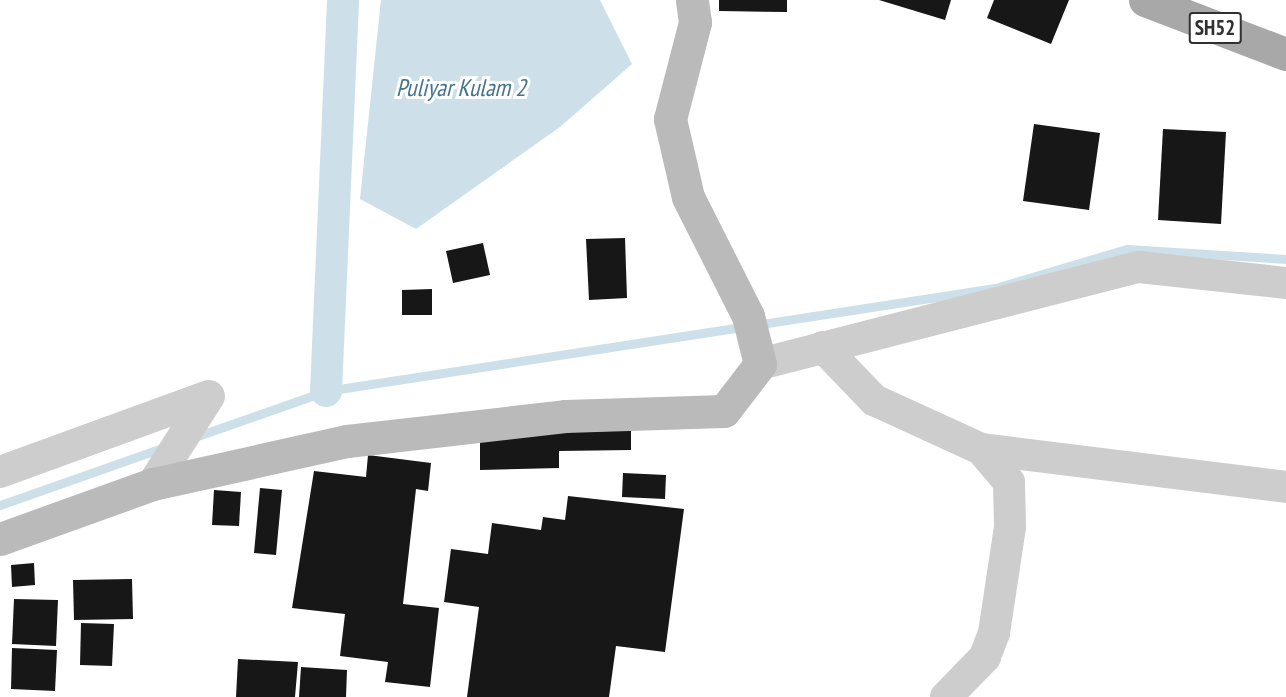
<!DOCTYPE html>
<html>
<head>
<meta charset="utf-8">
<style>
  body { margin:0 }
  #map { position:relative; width:1286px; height:697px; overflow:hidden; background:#fff; font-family:"PT Sans Narrow",sans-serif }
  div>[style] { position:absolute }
  .water>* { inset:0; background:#cde0e9 }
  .stream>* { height:9px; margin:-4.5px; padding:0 4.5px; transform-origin:4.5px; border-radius:4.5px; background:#cde0e9 }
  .canal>* { height:32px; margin:-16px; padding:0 16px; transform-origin:16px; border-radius:16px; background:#cde0e9 }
  .building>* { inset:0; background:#171717 }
  .street>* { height:32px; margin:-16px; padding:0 16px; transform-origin:16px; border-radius:16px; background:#cdcdcd }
  .secondary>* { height:33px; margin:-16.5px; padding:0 16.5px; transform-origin:16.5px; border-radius:16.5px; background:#bababa }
  .primary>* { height:33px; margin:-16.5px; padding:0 16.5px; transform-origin:16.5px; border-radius:16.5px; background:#a8a8a8 }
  span { translate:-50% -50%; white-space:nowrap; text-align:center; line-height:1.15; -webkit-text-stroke:6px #fff; paint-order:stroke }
  .shield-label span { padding:2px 4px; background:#fff; border:2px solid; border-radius:4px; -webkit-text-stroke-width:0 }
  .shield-label { font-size:21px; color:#303030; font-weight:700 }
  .water-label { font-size:24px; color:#46748a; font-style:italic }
</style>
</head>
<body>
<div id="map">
  <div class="water">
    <i style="clip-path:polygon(381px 0,600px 0,632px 64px,560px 127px,416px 229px,360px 199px)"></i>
  </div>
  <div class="stream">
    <i style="left:192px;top:438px;width:142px;rotate:-19.3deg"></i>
    <i style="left:326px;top:391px;width:677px;rotate:-8.75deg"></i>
    <i style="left:995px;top:288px;width:138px;rotate:-16.5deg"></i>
    <i style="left:1127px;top:249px;width:159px;rotate:3.6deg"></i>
    <i style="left:0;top:505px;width:175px;rotate:-19.4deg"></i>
  </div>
  <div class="canal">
    <i style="left:326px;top:391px;width:391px;rotate:-87.5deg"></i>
  </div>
  <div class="building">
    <i style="clip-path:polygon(719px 0,787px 0,787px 12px,719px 11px)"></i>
    <i style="clip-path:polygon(879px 0,951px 0,945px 20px)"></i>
    <i style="clip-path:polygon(994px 0,1069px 0,1051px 44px,987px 18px)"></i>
    <i style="clip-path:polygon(1034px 124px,1100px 133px,1089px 210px,1023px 201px)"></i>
    <i style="clip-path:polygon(1163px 129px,1226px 132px,1221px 224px,1158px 220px)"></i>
    <i style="clip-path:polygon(625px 238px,627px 298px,589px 300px,586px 239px)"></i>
    <i style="clip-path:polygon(483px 243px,490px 275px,453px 283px,446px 251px)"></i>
    <i style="clip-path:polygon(432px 289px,432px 315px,402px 315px,402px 290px)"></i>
    <i style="clip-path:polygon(631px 430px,631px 450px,559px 451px,559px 468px,480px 470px,480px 434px)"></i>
    <i style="clip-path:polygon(368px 455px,431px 463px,428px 491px,416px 489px,403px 604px,439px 608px,430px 687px,385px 682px,388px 662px,340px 656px,345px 614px,292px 608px,314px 471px,366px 477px)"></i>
    <i style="clip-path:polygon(623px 473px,666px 475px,665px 499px,622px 497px)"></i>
    <i style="clip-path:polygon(260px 488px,282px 490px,276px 555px,254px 553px)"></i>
    <i style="clip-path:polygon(214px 490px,241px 492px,239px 526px,212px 525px)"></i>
    <i style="clip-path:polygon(568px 496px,684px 509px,665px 652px,616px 646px,609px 697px,467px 697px,479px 607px,444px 602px,451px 549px,488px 554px,492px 523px,541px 530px,543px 517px,565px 520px)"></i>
    <i style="clip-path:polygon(34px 563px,35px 585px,12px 587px,11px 565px)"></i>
    <i style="clip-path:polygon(132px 579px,133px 619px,74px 620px,73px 580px)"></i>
    <i style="clip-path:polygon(14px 599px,58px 600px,56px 646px,12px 644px)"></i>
    <i style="clip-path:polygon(81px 623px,114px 624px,112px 666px,80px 665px)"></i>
    <i style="clip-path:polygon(12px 648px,57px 650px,55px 691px,11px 689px)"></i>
    <i style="clip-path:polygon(238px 659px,298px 662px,295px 697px,236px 697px)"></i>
    <i style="clip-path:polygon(301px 667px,347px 670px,346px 697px,299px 697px)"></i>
  </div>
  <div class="street">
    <i style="left:823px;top:347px;width:74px;rotate:46.1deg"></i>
    <i style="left:874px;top:400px;width:118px;rotate:24.6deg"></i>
    <i style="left:981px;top:449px;width:43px;rotate:49.7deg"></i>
    <i style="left:1009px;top:482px;width:45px;rotate:88.7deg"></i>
    <i style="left:1010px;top:527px;width:107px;rotate:98.6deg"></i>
    <i style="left:994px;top:633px;width:26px;rotate:111deg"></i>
    <i style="left:985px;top:657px;width:56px;rotate:134.3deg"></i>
    <i style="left:760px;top:364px;width:391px;rotate:-14.4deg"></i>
    <i style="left:1139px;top:267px;width:148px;rotate:6.2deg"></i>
    <i style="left:981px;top:449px;width:307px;rotate:7.1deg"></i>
    <i style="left:0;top:472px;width:222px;rotate:-20deg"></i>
    <i style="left:153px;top:484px;width:104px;rotate:-57.5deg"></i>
  </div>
  <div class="secondary">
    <i style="left:0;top:539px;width:163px;rotate:-19.8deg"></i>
    <i style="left:153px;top:484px;width:199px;rotate:-12.5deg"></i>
    <i style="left:347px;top:441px;width:219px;rotate:-6.5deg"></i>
    <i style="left:565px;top:416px;width:159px;rotate:-1.8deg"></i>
    <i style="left:724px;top:411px;width:59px;rotate:-52.5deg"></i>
    <i style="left:760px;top:364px;width:49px;rotate:-104deg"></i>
    <i style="left:748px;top:316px;width:133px;rotate:-116.8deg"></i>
    <i style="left:688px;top:197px;width:80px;rotate:-103deg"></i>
    <i style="left:670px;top:119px;width:100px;rotate:-75.5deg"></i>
    <i style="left:695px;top:22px;width:22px;rotate:-98deg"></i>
  </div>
  <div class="primary">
    <i style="left:1145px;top:0;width:151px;rotate:21deg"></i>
  </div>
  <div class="shield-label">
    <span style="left:1215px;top:28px">SH52</span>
  </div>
  <div class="water-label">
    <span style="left:461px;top:88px">Puliyar Kulam 2</span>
  </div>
</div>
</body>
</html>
